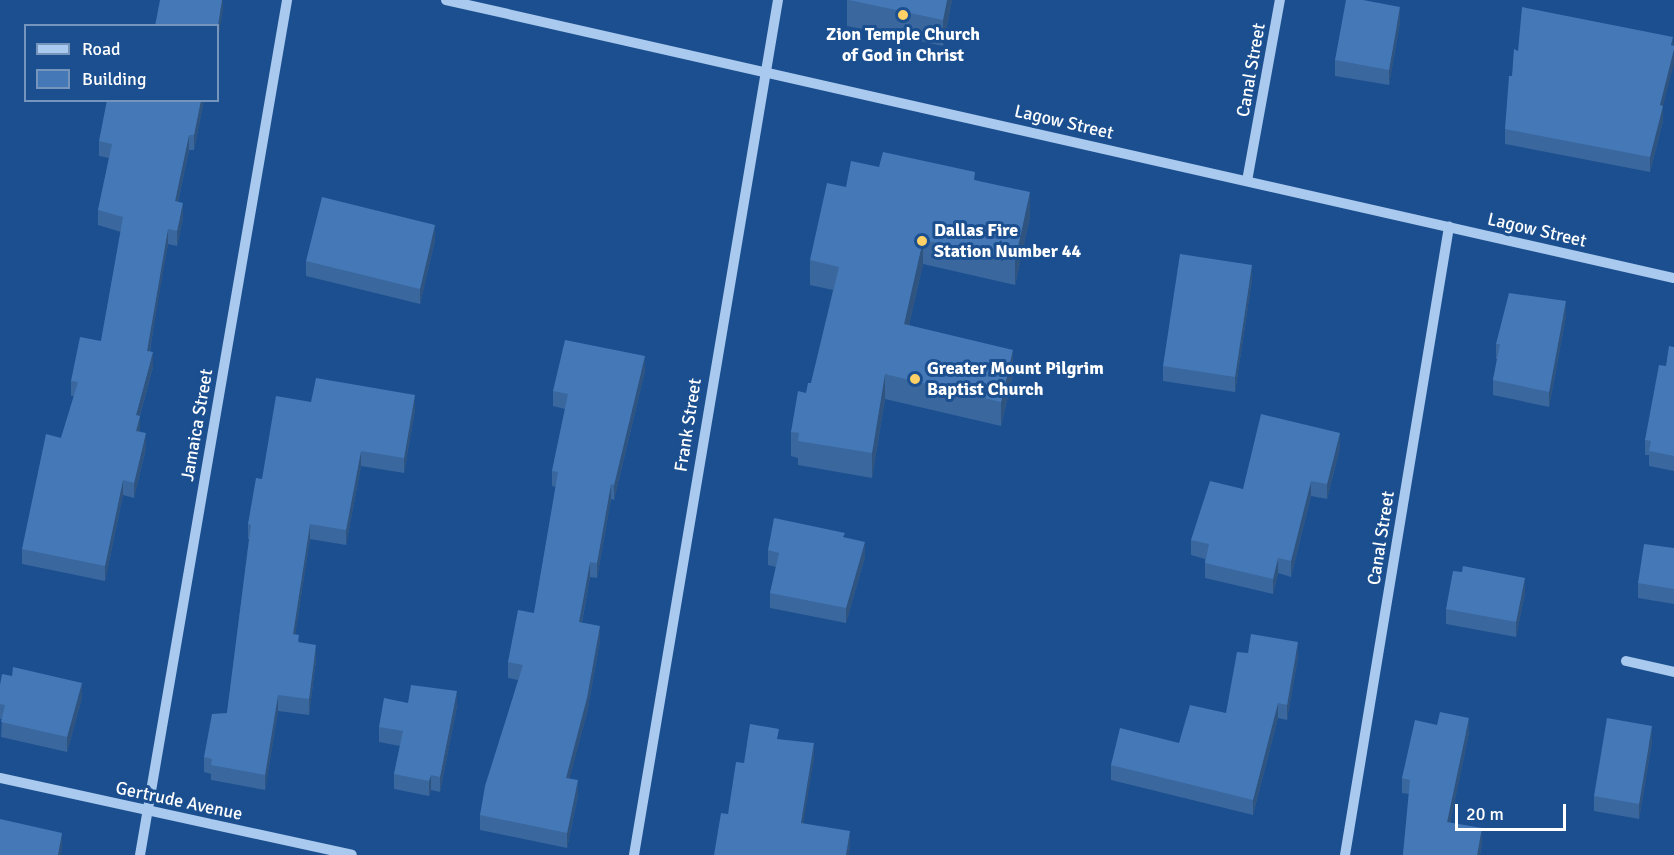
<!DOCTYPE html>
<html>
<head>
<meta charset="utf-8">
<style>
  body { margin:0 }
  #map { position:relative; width:1674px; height:855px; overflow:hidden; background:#1b4f8f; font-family:Signika,sans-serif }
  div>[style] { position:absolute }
  .minor>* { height:10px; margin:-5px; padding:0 5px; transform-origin:5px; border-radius:5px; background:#a9c9ee }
  .wall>* { inset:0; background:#3a679d }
  .shaded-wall>* { inset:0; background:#305480 }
  .building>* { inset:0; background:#4478b7 }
  .dots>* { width:16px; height:16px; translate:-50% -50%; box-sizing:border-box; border:3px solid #1b4f8f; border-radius:50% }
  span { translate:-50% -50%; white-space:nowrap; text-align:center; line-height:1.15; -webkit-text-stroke:6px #1b4f8f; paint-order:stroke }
  .poi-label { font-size:18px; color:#fff; font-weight:700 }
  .left { translate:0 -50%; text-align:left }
  .street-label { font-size:18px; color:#fff }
  .legend { position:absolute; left:24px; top:24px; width:195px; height:78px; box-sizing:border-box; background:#1b4f8f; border:2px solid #7695bc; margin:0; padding:8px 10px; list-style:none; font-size:18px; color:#fff }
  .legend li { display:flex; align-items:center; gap:12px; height:30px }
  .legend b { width:30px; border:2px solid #7695bc }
  .scale { position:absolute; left:1455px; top:804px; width:111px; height:27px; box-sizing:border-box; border:3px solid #fff; border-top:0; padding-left:8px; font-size:18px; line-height:21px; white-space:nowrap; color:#fff; -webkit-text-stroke:4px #1b4f8f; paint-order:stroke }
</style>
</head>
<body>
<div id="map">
  <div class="minor">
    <i style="left:446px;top:0;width:1259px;rotate:12.76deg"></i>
    <i style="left:1247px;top:181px;width:184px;rotate:-79.7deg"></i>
    <i style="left:1626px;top:661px;width:49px;rotate:12.9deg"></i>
    <i style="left:0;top:778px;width:360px;rotate:12.3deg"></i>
    <i style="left:140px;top:855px;width:868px;rotate:-80.24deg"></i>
    <i style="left:634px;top:855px;width:867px;rotate:-80.44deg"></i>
    <i style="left:1345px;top:855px;width:637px;rotate:-80.6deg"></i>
  </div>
  <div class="wall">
    <i style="clip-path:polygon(847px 0,952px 0,943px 46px,847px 26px)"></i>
    <i style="clip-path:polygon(1400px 22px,1389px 85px,1335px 76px,1335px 60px)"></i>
    <i style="clip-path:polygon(204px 100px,194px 150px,189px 150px,178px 202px,183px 218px,177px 246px,168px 244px,158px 299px,150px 351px,153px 367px,140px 416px,140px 432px,146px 448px,134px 498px,123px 495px,105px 581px,22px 564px,22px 549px,61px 438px,74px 396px,71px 396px,71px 381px,101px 341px,121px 232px,98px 225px,98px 210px,109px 158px,99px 156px,99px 141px)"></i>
    <i style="clip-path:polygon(1663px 106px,1663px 121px,1650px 172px,1505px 144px,1505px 129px)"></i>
    <i style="clip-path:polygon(879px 167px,975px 180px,1030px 217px,1015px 285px,923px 264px,909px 325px,1013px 374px,1001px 426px,885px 399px,872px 478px,798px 465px,798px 458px,791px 456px,791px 432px,806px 393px,811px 383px,833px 290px,810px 285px,810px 260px)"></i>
    <i style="clip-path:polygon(435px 240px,420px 304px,306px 276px,306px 261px)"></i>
    <i style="clip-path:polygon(1252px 280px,1235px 392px,1163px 381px,1163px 366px)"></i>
    <i style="clip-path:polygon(1566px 316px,1549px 407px,1493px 395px,1493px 380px,1497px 359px,1496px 359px,1496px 344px)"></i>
    <i style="clip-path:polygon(1674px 347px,1674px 471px,1649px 466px,1649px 455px,1645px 455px,1645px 440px,1666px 366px)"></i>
    <i style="clip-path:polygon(645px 371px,614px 500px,611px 499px,597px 578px,590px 577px,582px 623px,600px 641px,587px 713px,569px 779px,578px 795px,567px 848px,480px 830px,480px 815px,518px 680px,508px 678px,508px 662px,534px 613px,556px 487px,552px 486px,552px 471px,565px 409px,553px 406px,553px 391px)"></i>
    <i style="clip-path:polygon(311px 402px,415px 410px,404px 473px,361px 466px,346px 545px,310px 539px,295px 634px,299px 642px,316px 660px,309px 715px,278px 711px,265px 790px,211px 780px,211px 774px,204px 772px,204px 757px,227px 713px,249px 539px,248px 539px,248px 524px,262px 479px)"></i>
    <i style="clip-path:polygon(1340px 448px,1327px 499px,1311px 496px,1291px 577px,1278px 573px,1273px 594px,1205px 578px,1205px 559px,1191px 555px,1191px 540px,1243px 489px)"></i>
    <i style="clip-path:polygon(845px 538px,865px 557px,846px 623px,770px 608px,770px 593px,776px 567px,768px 565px,768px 550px)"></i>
    <i style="clip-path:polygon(1674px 548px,1674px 604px,1638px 598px,1638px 583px)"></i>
    <i style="clip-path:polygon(1525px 593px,1516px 637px,1446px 624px,1446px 609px)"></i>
    <i style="clip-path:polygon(1248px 653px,1298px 657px,1287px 720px,1278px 718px,1253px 815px,1111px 780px,1111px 765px,1179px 743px,1226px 713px)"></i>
    <i style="clip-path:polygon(0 685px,82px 698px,67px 752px,1px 737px,2px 719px,0 719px)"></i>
    <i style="clip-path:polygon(457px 706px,440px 792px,431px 790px,429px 796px,394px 789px,394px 774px,400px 746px,379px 742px,379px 727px)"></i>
    <i style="clip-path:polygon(1437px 725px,1469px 733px,1450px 823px,1482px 843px,1480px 855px,1403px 855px,1409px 794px,1402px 793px,1402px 778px)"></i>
    <i style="clip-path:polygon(1652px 741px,1639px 819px,1594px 811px,1594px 796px)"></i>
  </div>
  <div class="shaded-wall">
    <i style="clip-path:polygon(222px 0,223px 0,223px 10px,218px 41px,218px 26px)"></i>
    <i style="clip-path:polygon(947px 0,952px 0,943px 46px,943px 20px)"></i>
    <i style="clip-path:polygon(1400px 7px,1400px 22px,1389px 85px,1389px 70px)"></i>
    <i style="clip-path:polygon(1673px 37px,1674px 64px,1663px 106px,1663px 121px,1650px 172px,1650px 157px)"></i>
    <i style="clip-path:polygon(201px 100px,204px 100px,194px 150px,194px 135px)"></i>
    <i style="clip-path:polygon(189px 135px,189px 150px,175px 216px,175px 201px)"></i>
    <i style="clip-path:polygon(1030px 192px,1030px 217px,1015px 285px,1015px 260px)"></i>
    <i style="clip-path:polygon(183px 203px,183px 218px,177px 246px,177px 231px)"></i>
    <i style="clip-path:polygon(435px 225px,435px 240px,420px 304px,420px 289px)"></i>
    <i style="clip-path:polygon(168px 229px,168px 244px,147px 366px,147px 351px)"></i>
    <i style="clip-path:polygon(923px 240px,923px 264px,904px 348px,904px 324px)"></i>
    <i style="clip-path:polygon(1252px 265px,1252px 280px,1235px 392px,1235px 377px)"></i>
    <i style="clip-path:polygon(1566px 301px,1566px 316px,1549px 407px,1549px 392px)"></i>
    <i style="clip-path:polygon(1013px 350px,1013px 374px,1001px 426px,1001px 402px)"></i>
    <i style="clip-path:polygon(153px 352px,153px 367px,136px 430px,136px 415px)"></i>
    <i style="clip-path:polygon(645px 356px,645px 371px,614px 500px,614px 485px)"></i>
    <i style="clip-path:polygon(885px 374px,885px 399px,872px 478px,872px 453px)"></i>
    <i style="clip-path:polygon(415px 395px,415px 410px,404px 473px,404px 458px)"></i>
    <i style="clip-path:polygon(140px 416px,140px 431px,136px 446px,136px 431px)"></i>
    <i style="clip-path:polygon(146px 433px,146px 448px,134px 498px,134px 483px)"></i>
    <i style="clip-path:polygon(1340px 433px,1340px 448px,1327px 499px,1327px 484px)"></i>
    <i style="clip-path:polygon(361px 451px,361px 466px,346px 545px,346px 530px)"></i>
    <i style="clip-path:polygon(123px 480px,123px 495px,105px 581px,105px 566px)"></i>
    <i style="clip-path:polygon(1311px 481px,1311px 496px,1291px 577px,1291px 561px)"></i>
    <i style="clip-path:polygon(611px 484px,611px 499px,597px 578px,597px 563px)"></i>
    <i style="clip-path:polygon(310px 524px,310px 539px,293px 649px,293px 634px)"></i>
    <i style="clip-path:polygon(865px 542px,865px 557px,846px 623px,846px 608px)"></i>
    <i style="clip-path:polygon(1278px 558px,1278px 573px,1273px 594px,1273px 579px)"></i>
    <i style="clip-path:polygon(590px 562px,590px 577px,579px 637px,579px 622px)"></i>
    <i style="clip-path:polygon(1525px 578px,1525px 593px,1516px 637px,1516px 622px)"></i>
    <i style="clip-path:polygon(600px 626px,600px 641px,587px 713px,566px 793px,566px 778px)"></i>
    <i style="clip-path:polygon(1298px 642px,1298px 657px,1287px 720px,1287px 705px)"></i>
    <i style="clip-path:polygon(316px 645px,316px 660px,309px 715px,309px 699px)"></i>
    <i style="clip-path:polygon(82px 683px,82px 698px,67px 752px,67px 737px)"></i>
    <i style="clip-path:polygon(457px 691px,457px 706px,440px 792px,440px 777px)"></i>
    <i style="clip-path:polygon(278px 695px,278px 711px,265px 790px,265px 775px)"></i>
    <i style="clip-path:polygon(1278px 703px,1278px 718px,1253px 815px,1253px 800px)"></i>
    <i style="clip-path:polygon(1469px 718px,1469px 733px,1447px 838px,1447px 822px)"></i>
    <i style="clip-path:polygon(1652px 726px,1652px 741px,1639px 819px,1639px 804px)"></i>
    <i style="clip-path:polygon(814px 743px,814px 758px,801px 838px,801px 823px)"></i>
    <i style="clip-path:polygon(431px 775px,431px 790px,429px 796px,429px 781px)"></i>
    <i style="clip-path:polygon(578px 780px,578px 795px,567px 848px,567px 833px)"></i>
    <i style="clip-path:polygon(1482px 828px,1482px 843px,1480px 855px,1477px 855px)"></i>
    <i style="clip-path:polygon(850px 831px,850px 846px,849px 855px,846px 855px)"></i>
    <i style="clip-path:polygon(62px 833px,62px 848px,61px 855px,58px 855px)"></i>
  </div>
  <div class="building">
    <i style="clip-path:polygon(160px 0,222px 0,218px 26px,155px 26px)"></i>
    <i style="clip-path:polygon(849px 0,947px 0,943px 20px)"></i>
    <i style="clip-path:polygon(1346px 0,1363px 0,1400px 7px,1389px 70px,1335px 60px)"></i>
    <i style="clip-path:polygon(1522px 7px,1673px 37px,1671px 45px,1674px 46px,1674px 49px,1660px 105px,1663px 106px,1650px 157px,1505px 129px,1509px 76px,1512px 76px,1514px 49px,1518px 51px)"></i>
    <i style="clip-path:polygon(107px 100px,201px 100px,194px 135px,189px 135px,175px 201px,183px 203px,177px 231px,168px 229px,147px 351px,153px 352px,136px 415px,140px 416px,136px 431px,146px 433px,134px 483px,123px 480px,105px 566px,22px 549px,46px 434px,61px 438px,78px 382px,71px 381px,80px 337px,101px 341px,123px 217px,98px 210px,112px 144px,99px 141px)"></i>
    <i style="clip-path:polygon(883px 152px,975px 172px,974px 180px,1030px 192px,1015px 260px,923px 240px,904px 324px,1013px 350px,1001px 402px,885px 374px,872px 453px,798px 441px,799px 433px,791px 432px,798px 391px,806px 393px,808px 383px,811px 383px,839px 267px,810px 260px,827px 183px,846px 187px,851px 161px,879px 167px)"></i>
    <i style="clip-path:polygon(322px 197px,435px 225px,420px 289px,306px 261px)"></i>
    <i style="clip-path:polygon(1180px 254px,1252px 265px,1235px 377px,1163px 366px)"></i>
    <i style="clip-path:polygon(1509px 293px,1566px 301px,1549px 392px,1493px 380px,1500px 344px,1496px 344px)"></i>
    <i style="clip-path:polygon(565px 340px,645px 356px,614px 485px,611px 484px,597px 563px,590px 562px,579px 622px,600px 626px,587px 698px,566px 778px,578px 780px,567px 833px,480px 815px,485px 786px,523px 665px,508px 662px,518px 610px,534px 613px,558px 472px,552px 471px,568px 394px,553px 391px)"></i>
    <i style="clip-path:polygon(1669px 346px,1674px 347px,1674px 456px,1649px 451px,1651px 441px,1645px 440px,1659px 365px,1666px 366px)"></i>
    <i style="clip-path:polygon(316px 378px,415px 395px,404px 458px,361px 451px,346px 530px,310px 524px,293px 634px,299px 635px,298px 642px,316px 645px,309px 699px,278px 695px,265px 775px,211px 765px,212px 759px,204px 757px,212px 714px,227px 713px,251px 525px,248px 524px,256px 478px,262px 479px,276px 396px,311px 402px)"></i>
    <i style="clip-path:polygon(1261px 414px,1340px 433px,1327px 484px,1311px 481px,1291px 561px,1278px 558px,1273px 579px,1205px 563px,1209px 544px,1191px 540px,1210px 481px,1243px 489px)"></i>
    <i style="clip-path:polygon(774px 518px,845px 533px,843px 537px,865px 542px,846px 608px,770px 593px,779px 553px,768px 550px)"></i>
    <i style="clip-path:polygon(1644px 544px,1674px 548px,1674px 589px,1638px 583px)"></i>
    <i style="clip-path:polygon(1463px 566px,1525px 578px,1516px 622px,1446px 609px,1453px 571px,1462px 572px)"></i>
    <i style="clip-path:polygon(1251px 634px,1298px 642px,1287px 705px,1278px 703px,1253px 800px,1111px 765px,1120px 728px,1179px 743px,1190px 705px,1226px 713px,1237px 652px,1248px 653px)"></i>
    <i style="clip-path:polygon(13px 667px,82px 683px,67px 737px,1px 722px,5px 705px,0 704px,0 685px,2px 674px,12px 676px)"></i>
    <i style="clip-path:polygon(411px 685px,457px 691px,440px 777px,431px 775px,429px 781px,394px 774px,403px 731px,379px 727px,384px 698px,408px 703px)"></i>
    <i style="clip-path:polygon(1440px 712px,1469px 718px,1447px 822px,1482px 828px,1477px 855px,1403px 855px,1410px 780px,1402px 778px,1415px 720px,1437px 725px)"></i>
    <i style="clip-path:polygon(1607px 718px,1652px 726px,1639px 804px,1594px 796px)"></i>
    <i style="clip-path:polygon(750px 724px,779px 729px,777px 739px,814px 743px,801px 823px,850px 831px,846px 855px,714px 855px,721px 813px,728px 814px,736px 762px,744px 763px)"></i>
    <i style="clip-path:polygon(0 819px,62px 833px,58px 855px,0 855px)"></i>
  </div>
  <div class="dots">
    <i style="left:903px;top:15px;background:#ffd166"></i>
    <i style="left:922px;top:241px;background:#ffd166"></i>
    <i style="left:915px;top:379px;background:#ffd166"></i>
  </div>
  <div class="poi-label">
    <span style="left:903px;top:45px">Zion Temple Church<br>of God in Christ</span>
    <span class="left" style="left:934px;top:241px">Dallas Fire<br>Station Number 44</span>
    <span class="left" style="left:927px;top:379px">Greater Mount Pilgrim<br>Baptist Church</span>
  </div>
  <div class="street-label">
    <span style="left:1251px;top:70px;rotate:-80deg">Canal Street</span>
    <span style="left:1064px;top:122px;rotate:13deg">Lagow Street</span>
    <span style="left:1537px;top:230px;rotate:13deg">Lagow Street</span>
    <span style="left:197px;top:425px;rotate:-80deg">Jamaica Street</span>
    <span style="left:688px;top:425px;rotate:-81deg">Frank Street</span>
    <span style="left:1381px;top:538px;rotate:-81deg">Canal Street</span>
    <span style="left:179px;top:801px;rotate:12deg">Gertrude Avenue</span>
  </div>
  <ul class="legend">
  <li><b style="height:8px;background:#a9c9ee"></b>Road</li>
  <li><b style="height:16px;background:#4478b7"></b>Building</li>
  </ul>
  <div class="scale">20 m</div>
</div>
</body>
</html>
